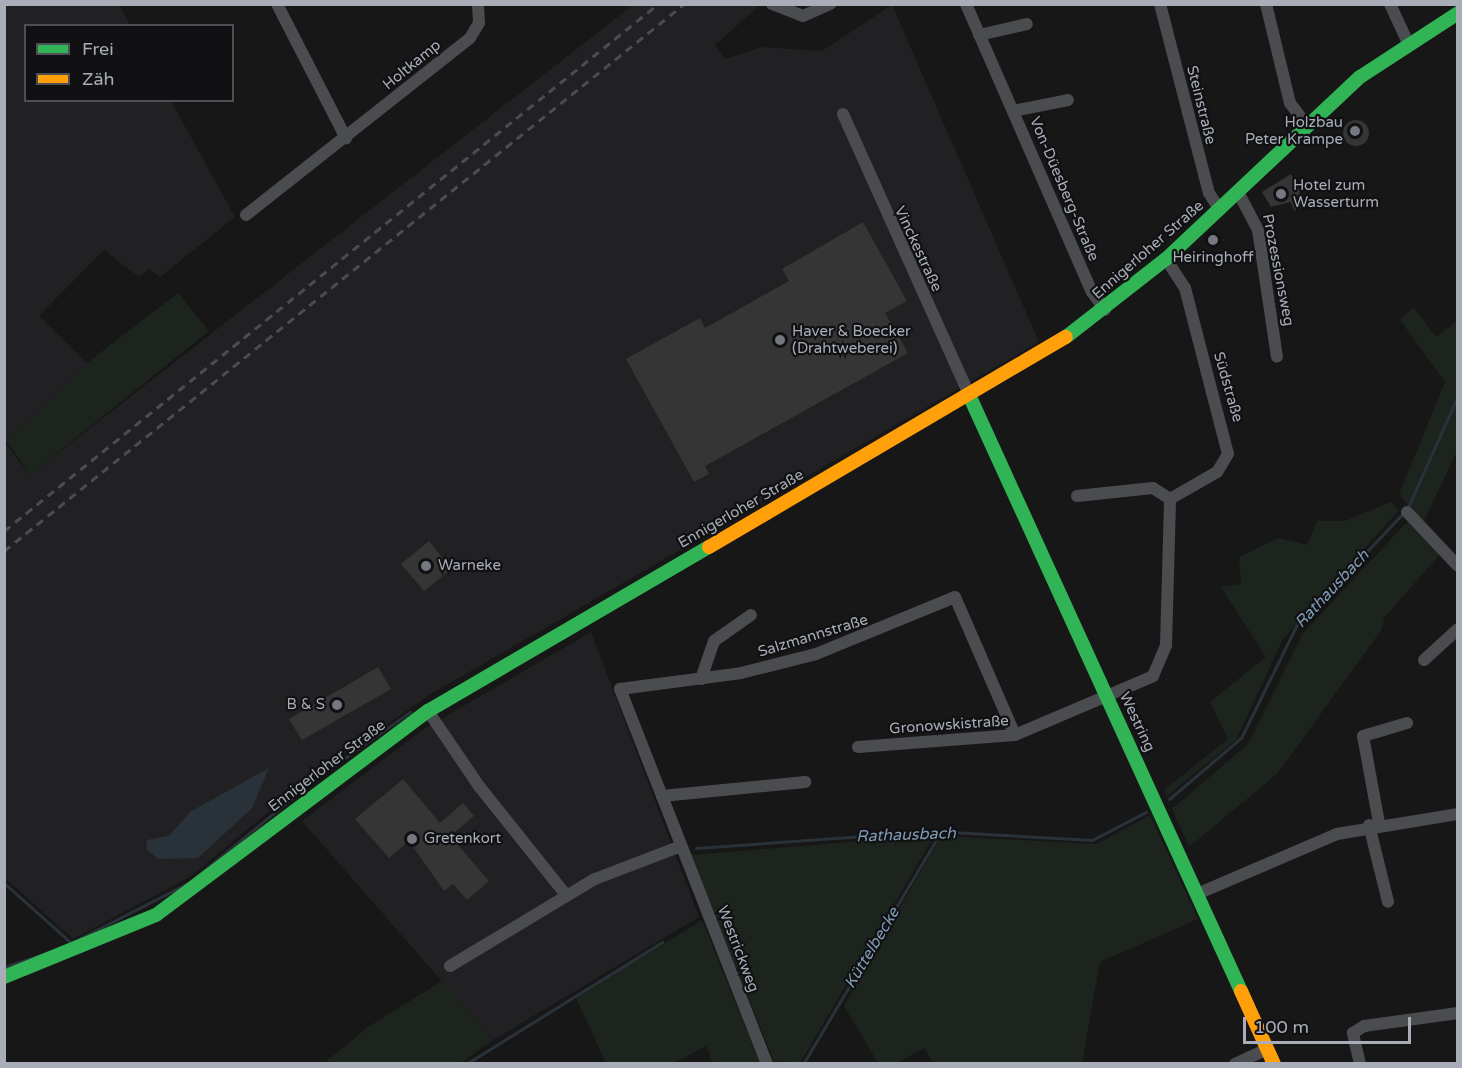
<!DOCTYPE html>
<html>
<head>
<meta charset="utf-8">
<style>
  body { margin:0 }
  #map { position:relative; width:1462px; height:1068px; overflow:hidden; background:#171717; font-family:"Varela Round",sans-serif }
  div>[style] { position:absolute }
  .built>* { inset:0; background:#212123 }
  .green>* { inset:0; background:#1d241e }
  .water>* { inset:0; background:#2a3239 }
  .stream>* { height:3px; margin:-1.5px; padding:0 1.5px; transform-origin:1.5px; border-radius:1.5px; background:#2a3239 }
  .building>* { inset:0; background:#353536 }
  .round { border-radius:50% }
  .street>* { height:12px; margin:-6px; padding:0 6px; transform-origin:6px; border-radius:6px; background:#4b4c50 }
  .fast>* { height:14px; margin:-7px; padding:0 7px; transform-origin:7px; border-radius:7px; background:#30b455 }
  .slow>* { height:14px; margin:-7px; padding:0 7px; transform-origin:7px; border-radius:7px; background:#ff9f0a }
  .rail>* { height:3px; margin-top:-1.5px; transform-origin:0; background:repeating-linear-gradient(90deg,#4b4c4f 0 8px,transparent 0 14px) }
  .dots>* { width:16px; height:16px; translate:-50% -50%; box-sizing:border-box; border:3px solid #111113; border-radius:50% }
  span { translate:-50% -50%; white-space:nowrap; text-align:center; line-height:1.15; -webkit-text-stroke:4.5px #111113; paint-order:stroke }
  .street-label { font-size:15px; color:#a8adb8 }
  .poi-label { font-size:15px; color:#a8adb8 }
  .right { translate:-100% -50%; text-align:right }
  .left { translate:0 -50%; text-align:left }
  .water-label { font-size:16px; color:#7f9bb3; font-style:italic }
  .frame { position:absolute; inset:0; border:6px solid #a8adb8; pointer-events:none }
  .legend { position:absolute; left:24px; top:24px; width:210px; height:78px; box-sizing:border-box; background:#111113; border:2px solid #4d4f55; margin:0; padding:8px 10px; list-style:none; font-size:18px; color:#a8adb8 }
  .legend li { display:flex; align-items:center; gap:12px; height:30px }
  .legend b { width:30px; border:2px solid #4d4f55 }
  .scale { position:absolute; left:1243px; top:1017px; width:168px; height:27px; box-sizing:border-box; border:3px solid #a8adb8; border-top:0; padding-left:8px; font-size:18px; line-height:21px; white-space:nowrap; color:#a8adb8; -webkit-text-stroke:4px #111113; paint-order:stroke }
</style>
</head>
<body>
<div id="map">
  <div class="built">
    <i style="clip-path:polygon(5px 5px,119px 5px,130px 25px,26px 26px,26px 100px,171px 101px,235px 217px,160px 277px,149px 269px,139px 277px,104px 250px,39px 316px,87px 363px,25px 425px,5px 438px)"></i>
    <i style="clip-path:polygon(633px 5px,760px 5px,715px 45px,725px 59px,762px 47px,822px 51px,892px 5px,1039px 342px,431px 694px,313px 775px,190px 877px,73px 939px,5px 878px,5px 443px,30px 475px)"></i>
    <i style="clip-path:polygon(591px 632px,699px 917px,493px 1040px,302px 821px,424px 729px)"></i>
  </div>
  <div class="green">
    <i style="clip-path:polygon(178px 293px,209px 331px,30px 475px,5px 438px,25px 425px,87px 363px)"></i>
    <i style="clip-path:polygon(1414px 307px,1436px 337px,1457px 321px,1457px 451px,1423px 523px,1399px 494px,1445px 382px,1400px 320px)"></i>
    <i style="clip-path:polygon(1391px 502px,1399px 510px,1283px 639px,1236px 740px,1167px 796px,1164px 790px,1228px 739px,1210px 702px,1266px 657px,1221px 587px,1241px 584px,1239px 557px,1278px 538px,1307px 545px,1317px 521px,1345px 521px)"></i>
    <i style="clip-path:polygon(1409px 520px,1440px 554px,1384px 618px,1382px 629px,1278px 773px,1189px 847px,1172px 809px,1248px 744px,1303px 633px)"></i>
    <i style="clip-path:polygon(1150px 815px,1198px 919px,1100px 962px,1082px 1063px,933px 1063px,924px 1048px,897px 1063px,878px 1063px,844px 1006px,941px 836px,1097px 844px)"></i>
    <i style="clip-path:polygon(935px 835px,800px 1063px,774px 1061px,691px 855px)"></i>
    <i style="clip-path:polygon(702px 920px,760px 1063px,713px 1063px,706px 1046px,674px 1063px,606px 1063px,576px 998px)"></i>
    <i style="clip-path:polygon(442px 981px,493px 1040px,461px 1063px,324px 1063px,368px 1027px)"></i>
  </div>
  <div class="water">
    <i style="clip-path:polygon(269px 768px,252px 808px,198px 858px,158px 859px,146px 849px,147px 840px,169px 836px,190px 812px)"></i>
  </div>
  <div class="stream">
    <i style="left:1408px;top:507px;width:122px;rotate:-65.8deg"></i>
    <i style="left:1169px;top:799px;width:94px;rotate:-40.3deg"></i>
    <i style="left:1241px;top:738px;width:125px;rotate:-63.8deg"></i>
    <i style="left:1296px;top:626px;width:157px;rotate:-46.5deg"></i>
    <i style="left:696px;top:848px;width:239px;rotate:-4.1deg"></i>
    <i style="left:934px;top:831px;width:158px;rotate:3.3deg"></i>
    <i style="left:1092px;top:840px;width:61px;rotate:-27.4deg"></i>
    <i style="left:4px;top:883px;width:90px;rotate:41.8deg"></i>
    <i style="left:71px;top:943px;width:134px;rotate:-27.1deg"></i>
    <i style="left:190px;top:882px;width:163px;rotate:-39.5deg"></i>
    <i style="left:316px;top:778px;width:115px;rotate:-35.1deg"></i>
    <i style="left:4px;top:967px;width:60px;rotate:-18.4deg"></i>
    <i style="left:466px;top:1064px;width:231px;rotate:-31.9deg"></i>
    <i style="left:803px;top:1064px;width:270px;rotate:-59.3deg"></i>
  </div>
  <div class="building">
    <i class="round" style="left:1343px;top:120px;width:26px;height:26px"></i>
    <i style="clip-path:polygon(1291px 174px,1307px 204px,1295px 211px,1290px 202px,1271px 207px,1262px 192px)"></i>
    <i style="clip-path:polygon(863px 222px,907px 301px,885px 313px,908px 353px,705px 466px,709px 474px,694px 482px,626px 359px,700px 318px,705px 328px,789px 281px,782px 269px)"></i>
    <i style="clip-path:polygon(429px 541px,451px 569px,424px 591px,401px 564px)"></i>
    <i style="clip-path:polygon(378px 667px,391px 689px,302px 740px,289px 719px)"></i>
    <i style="clip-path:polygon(403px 779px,440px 823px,463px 803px,474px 816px,450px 836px,489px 881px,467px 900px,453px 884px,444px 891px,409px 841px,389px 858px,355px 819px)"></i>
  </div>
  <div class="street">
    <i style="left:277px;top:4px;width:151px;rotate:62.8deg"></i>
    <i style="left:772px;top:4px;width:33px;rotate:21deg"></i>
    <i style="left:803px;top:16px;width:30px;rotate:-24deg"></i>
    <i style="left:966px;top:4px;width:314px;rotate:66.4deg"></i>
    <i style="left:1092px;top:292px;width:22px;rotate:54deg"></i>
    <i style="left:1160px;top:4px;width:195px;rotate:75.5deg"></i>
    <i style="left:1209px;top:193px;width:20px;rotate:57deg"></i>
    <i style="left:1266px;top:4px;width:102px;rotate:76.4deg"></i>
    <i style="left:1290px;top:103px;width:26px;rotate:53deg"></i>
    <i style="left:1390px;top:4px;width:45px;rotate:65.1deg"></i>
    <i style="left:979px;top:35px;width:49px;rotate:-12.9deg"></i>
    <i style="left:1013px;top:111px;width:56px;rotate:-11.3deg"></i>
    <i style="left:843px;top:114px;width:308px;rotate:65.8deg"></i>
    <i style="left:1238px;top:192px;width:43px;rotate:62.2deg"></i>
    <i style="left:1258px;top:230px;width:128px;rotate:81.5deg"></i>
    <i style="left:246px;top:215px;width:285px;rotate:-38.3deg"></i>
    <i style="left:470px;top:38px;width:17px;rotate:-59deg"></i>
    <i style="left:479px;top:23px;width:19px;rotate:-93deg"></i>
    <i style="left:1166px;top:259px;width:35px;rotate:57deg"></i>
    <i style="left:1185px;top:288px;width:171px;rotate:75.5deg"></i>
    <i style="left:1228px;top:454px;width:21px;rotate:121deg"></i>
    <i style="left:1217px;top:472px;width:54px;rotate:150.1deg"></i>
    <i style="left:1077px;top:496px;width:76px;rotate:-6deg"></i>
    <i style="left:1153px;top:488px;width:20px;rotate:33deg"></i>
    <i style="left:1407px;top:512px;width:74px;rotate:46.6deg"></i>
    <i style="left:1424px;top:660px;width:46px;rotate:-42.4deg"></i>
    <i style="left:701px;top:679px;width:40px;rotate:-71.1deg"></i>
    <i style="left:714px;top:641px;width:45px;rotate:-35.1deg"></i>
    <i style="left:428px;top:711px;width:91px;rotate:55.8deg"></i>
    <i style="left:479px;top:786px;width:139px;rotate:51.4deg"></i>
    <i style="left:858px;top:747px;width:157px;rotate:-4.4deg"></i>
    <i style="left:1015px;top:735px;width:150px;rotate:-23.1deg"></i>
    <i style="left:1153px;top:676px;width:34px;rotate:-67deg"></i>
    <i style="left:1166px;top:645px;width:146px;rotate:-88.4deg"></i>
    <i style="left:662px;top:796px;width:144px;rotate:-5.6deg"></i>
    <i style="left:1379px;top:823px;width:88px;rotate:-100.4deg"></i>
    <i style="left:1363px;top:736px;width:46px;rotate:-16.5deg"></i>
    <i style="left:1369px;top:825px;width:79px;rotate:76.1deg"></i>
    <i style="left:1197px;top:894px;width:152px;rotate:-23.2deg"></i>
    <i style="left:1337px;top:834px;width:123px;rotate:-9.4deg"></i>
    <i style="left:450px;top:966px;width:169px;rotate:-31deg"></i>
    <i style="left:595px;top:879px;width:92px;rotate:-21deg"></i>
    <i style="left:767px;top:1064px;width:403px;rotate:-111.4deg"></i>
    <i style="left:620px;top:689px;width:122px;rotate:-7.5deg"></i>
    <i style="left:741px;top:673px;width:77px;rotate:-14.2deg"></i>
    <i style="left:816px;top:654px;width:150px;rotate:-22.3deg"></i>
    <i style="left:955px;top:597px;width:150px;rotate:66.5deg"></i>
    <i style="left:1235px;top:1064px;width:35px;rotate:-25deg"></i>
    <i style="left:1360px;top:1064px;width:32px;rotate:-103deg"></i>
    <i style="left:1353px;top:1033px;width:13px;rotate:-32deg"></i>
    <i style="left:1364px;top:1026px;width:95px;rotate:-7.9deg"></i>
  </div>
  <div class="fast">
    <i style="left:1066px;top:337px;width:127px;rotate:-38deg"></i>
    <i style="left:1166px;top:259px;width:266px;rotate:-43.2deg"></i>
    <i style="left:1360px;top:77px;width:117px;rotate:-33.1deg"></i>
    <i style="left:969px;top:395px;width:655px;rotate:65.47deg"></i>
    <i style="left:4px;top:977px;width:164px;rotate:-22.2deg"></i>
    <i style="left:156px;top:915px;width:340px;rotate:-36.9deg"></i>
    <i style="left:428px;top:711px;width:325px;rotate:-30.3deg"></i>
  </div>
  <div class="slow">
    <i style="left:709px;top:547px;width:414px;rotate:-30.5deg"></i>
    <i style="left:1241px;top:991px;width:80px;rotate:65.7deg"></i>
  </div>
  <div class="rail">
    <i style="left:4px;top:531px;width:840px;rotate:-38.86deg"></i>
    <i style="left:4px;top:551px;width:873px;rotate:-38.81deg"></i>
  </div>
  <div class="dots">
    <i style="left:1355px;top:131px;background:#757880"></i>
    <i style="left:1281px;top:194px;background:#757880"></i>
    <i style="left:1213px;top:240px;background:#757880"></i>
    <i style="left:780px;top:340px;background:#757880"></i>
    <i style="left:426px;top:566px;background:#757880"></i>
    <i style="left:337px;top:705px;background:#757880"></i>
    <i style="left:412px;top:839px;background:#757880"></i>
  </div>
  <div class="street-label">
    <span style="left:412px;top:65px;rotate:-39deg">Holtkamp</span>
    <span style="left:1201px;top:105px;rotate:76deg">Steinstraße</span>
    <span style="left:1064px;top:189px;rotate:67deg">Von-Düesberg-Straße</span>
    <span style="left:918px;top:249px;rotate:65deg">Vinckestraße</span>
    <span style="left:1148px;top:250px;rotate:-41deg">Ennigerloher Straße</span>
    <span style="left:1278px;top:270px;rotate:79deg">Prozessionsweg</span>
    <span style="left:1228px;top:387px;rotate:74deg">Südstraße</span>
    <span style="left:741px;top:509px;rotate:-30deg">Ennigerloher Straße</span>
    <span style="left:813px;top:636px;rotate:-17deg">Salzmannstraße</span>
    <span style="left:1137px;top:722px;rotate:65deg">Westring</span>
    <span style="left:949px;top:725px;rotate:-4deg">Gronowskistraße</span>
    <span style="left:327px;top:766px;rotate:-37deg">Ennigerloher Straße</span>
    <span style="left:738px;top:949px;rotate:69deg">Westrickweg</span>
  </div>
  <div class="poi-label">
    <span class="right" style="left:1343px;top:131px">Holzbau<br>Peter Krampe</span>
    <span class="left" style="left:1293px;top:194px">Hotel zum<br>Wasserturm</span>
    <span style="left:1213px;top:258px">Heiringhoff</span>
    <span class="left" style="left:792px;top:340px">Haver &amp; Boecker<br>(Drahtweberei)</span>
    <span class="left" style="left:438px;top:566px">Warneke</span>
    <span class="right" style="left:325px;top:705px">B &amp; S</span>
    <span class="left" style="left:424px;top:839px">Gretenkort</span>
  </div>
  <div class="water-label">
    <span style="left:1332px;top:589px;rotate:-47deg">Rathausbach</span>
    <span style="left:906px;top:835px;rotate:-2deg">Rathausbach</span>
    <span style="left:872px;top:948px;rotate:-59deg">Küttelbecke</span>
  </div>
  <div class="frame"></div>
  <ul class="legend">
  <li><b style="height:8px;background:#30b455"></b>Frei</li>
  <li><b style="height:8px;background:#ff9f0a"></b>Zäh</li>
  </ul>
  <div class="scale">100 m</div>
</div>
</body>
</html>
